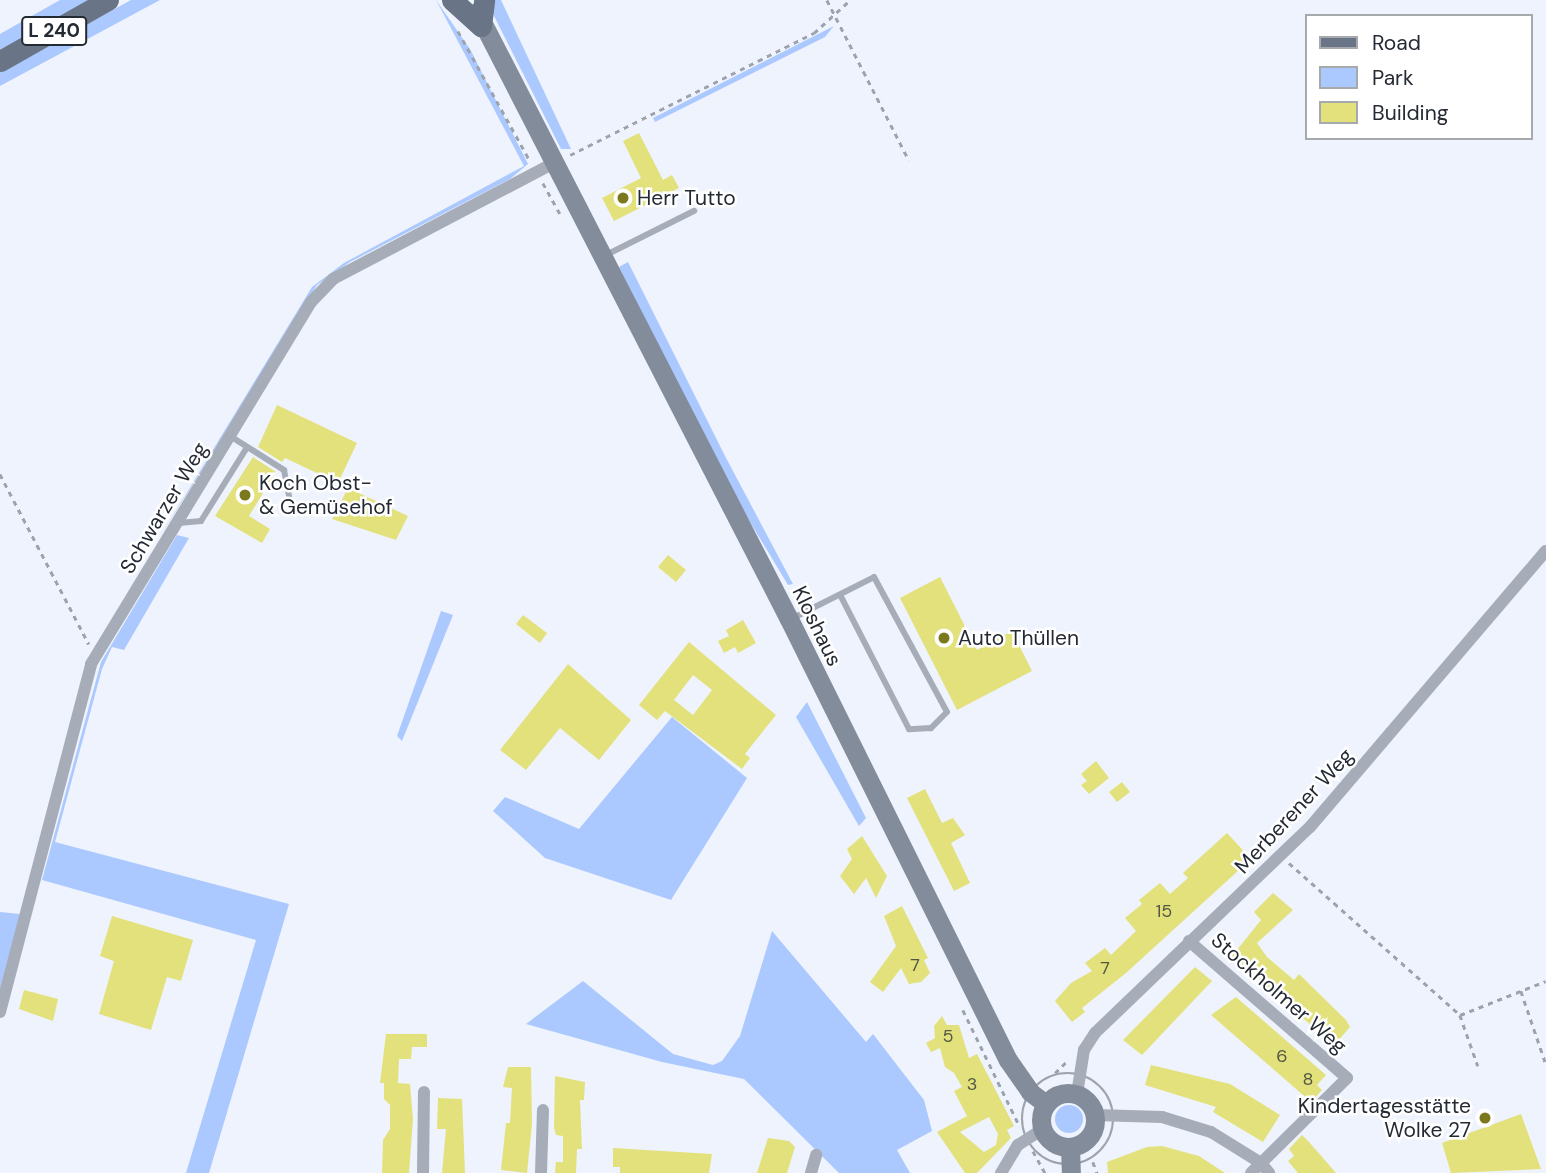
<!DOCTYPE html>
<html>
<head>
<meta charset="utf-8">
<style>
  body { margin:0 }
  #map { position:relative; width:1546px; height:1173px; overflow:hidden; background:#eef3fd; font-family:"DM Sans",sans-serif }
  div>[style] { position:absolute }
  .green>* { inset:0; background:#abc9fe }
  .round { border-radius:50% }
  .building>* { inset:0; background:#e3e17b }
  .path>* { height:2.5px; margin-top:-1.25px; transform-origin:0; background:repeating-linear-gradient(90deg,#9da3ac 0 5px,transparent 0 10px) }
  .path>.ring { margin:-1.25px; padding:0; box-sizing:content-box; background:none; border:2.5px solid #9da3ac; border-radius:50% }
  .service>* { height:6px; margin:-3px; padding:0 3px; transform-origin:3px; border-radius:3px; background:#a7adb8 }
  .minor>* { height:12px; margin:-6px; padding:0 6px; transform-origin:6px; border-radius:6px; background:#a7adb8 }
  .secondary>* { height:19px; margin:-9.5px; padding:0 9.5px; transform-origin:9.5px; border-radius:9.5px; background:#838c9b }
  .secondary>.ring { margin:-9.5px; padding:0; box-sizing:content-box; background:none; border:19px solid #838c9b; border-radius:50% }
  .primary>* { height:21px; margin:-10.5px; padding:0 10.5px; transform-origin:10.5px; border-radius:10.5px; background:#697486 }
  .dots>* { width:19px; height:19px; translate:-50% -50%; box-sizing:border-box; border:4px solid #fff; border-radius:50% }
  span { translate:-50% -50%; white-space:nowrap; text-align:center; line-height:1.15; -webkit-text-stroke:5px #fff; paint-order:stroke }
  .number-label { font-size:18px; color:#545845 }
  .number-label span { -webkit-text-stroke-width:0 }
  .shield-label span { padding:2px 5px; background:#fff; border:2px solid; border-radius:5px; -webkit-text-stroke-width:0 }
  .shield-label { font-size:19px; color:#242a33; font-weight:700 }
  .poi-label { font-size:21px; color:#242a33 }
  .left { translate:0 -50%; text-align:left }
  .right { translate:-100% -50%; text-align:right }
  .street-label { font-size:21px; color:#242a33 }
  .legend { position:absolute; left:1305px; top:14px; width:228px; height:126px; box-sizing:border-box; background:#fff; border:2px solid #a7aaad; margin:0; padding:9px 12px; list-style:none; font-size:21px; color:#242a33 }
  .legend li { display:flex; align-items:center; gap:14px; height:35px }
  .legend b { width:35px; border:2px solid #a7aaad }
</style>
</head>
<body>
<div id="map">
  <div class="green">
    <i style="clip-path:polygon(60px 0,92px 0,0 50px,0 34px)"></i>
    <i style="clip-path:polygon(131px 0,160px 0,0 86px,0 72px)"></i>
    <i style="clip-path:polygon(436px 0,470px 49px,528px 164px,510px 179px,350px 262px,317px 285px,158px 540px,312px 287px,344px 263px,524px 166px)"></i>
    <i style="clip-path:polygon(486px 0,501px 0,571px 149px,561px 149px)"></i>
    <i style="clip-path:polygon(834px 26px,825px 37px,655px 122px,653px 118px)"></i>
    <i style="clip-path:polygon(628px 262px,725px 456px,793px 584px,788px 585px,732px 492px,619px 267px)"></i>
    <i style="clip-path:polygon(177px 535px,189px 538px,124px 650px,112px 647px,102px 669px,55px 842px,289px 904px,209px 1173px,186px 1173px,256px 940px,42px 880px,101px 662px)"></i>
    <i style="clip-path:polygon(441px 611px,453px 615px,402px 741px,397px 736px)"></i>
    <i style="clip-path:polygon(807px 702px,866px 818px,859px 826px,796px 717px)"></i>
    <i style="clip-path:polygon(672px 717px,747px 778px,671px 900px,545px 858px,493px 811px,505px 797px,579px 829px)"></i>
    <i style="clip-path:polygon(0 912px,20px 914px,0 989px)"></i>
    <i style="clip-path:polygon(772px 931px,866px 1042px,873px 1034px,924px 1100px,932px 1131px,897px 1150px,910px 1173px,839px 1173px,744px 1079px,662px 1062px,526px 1024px,583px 981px,673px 1054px,713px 1065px,722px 1061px,740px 1036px)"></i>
    <i class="round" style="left:1055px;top:1105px;width:28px;height:28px"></i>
  </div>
  <div class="building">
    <i style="clip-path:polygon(639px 133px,663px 180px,672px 175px,679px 188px,614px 221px,602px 198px,641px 178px,623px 141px)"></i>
    <i style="clip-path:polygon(277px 405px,357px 443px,338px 483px,285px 458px,282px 462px,258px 447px)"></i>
    <i style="clip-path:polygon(253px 457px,276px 472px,249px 516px,270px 529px,262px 543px,215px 516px)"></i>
    <i style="clip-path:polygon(348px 488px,408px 516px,396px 540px,332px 519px)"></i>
    <i style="clip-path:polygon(668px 555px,686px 570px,676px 582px,658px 567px)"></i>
    <i style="clip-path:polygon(940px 577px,977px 650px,1012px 631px,1032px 671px,957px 710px,900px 598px)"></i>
    <i style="clip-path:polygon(523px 615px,547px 633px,540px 643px,516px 624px)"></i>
    <i style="clip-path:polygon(743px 620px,756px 643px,738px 653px,735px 647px,724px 653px,718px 641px,729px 636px,726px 630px)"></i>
    <i style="clip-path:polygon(evenodd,689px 642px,776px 715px,745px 754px,750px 758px,742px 769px,665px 711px,657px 720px,639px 705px,689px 642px,693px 675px,712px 690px,693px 715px,674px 700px,693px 675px)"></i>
    <i style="clip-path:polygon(568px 664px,631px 720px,599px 760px,560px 728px,526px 770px,500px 750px)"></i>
    <i style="clip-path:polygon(1096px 761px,1109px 778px,1089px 794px,1081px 785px,1087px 781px,1081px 774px)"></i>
    <i style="clip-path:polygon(1122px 782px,1130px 792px,1117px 802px,1109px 792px)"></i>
    <i style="clip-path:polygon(925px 789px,942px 823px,953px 818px,965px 835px,951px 843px,970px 883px,954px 891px,907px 798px)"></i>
    <i style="clip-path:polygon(1227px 833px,1251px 859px,1126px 973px,1082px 1008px,1085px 1012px,1072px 1022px,1055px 1001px,1071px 983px,1092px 971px,1085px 963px,1105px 948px,1111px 955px,1136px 931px,1125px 918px,1142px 904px,1139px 900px,1160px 883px,1170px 894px,1188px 878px,1183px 873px)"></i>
    <i style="clip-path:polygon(862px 836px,887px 876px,876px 898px,866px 878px,854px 894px,840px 876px,852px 859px,847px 849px)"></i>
    <i style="clip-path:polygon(1273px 893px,1293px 910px,1257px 943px,1267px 957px,1294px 980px,1299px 974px,1346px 1020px,1350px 1027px,1337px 1042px,1331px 1037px,1328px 1040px,1232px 956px,1261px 920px,1254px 912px)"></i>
    <i style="clip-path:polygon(902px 906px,928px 958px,924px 960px,930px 973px,921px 982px,909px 984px,901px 968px,883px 992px,870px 982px,896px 946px,884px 916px)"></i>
    <i style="clip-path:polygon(112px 916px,193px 940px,181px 981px,167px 977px,151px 1030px,99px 1014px,114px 961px,100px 956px)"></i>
    <i style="clip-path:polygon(1195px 967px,1212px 981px,1142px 1055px,1123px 1040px)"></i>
    <i style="clip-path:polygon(24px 990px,58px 999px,53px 1021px,19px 1009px)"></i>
    <i style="clip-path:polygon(1236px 997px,1326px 1075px,1317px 1085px,1322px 1090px,1311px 1102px,1211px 1015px)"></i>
    <i style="clip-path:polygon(evenodd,942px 1016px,947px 1025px,959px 1025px,969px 1058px,977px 1054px,1014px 1126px,1007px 1130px,1011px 1138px,977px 1173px,965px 1173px,937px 1132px,967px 1116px,954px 1091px,962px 1087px,954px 1073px,945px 1067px,940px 1048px,931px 1052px,926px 1043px,935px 1038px,934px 1026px,942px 1016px,989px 1117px,998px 1134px,996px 1145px,984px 1152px,960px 1132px,989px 1117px)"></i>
    <i style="clip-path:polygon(386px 1034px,427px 1034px,427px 1047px,412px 1047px,411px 1059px,399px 1059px,398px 1083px,410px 1084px,413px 1119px,409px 1173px,382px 1173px,383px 1140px,390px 1129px,390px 1105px,384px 1099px,384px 1083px,380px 1083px)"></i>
    <i style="clip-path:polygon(1151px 1065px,1230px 1084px,1280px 1115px,1263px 1142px,1213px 1112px,1216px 1107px,1145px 1085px)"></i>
    <i style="clip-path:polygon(508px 1067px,531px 1067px,532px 1124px,527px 1173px,501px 1170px,506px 1123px,510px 1123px,512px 1088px,503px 1087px)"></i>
    <i style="clip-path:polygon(555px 1076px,585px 1082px,584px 1100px,580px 1100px,582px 1149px,577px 1149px,576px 1173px,555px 1173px,556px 1162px,563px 1162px,563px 1136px,556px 1135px,554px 1128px)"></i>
    <i style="clip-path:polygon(438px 1098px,462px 1099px,465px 1173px,442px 1173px,446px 1129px,437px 1129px)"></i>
    <i style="clip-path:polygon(1521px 1114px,1541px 1169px,1451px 1173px,1442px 1143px)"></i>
    <i style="clip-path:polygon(1302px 1135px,1309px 1142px,1336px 1173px,1298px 1173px,1288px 1161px,1294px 1156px,1289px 1149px)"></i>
    <i style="clip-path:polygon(768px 1138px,789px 1141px,795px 1147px,787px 1173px,757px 1173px)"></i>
    <i style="clip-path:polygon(1162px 1146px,1199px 1156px,1225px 1173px,1108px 1173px,1107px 1162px,1147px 1147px)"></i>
    <i style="clip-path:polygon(613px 1148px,712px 1154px,709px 1173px,620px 1173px,620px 1167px,613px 1167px)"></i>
  </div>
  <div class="path">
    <i style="left:827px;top:0;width:180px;rotate:62.9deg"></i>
    <i style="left:458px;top:31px;width:146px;rotate:61deg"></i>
    <i style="left:570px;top:155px;width:273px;rotate:-26.6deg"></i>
    <i style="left:814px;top:33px;width:49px;rotate:-42.5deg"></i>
    <i style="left:543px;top:183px;width:35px;rotate:61deg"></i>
    <i style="left:0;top:474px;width:192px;rotate:62.4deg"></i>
    <i style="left:1289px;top:863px;width:229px;rotate:41.6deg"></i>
    <i style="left:1460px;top:1015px;width:54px;rotate:70.6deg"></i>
    <i style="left:1521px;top:991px;width:77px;rotate:71.1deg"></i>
    <i style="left:963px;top:1010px;width:130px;rotate:64deg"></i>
    <i style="left:1460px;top:1015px;width:92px;rotate:-21.6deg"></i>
    <i class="ring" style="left:1022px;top:1073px;width:89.5px;height:89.5px"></i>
    <i style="left:1055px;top:1073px;width:18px;rotate:-45deg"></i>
    <i style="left:1033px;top:1151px;width:25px;rotate:61deg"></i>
    <i style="left:1093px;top:1162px;width:12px;rotate:70deg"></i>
  </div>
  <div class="service">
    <i style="left:604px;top:256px;width:101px;rotate:-26.6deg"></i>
    <i style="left:230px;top:436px;width:64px;rotate:32.2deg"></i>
    <i style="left:284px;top:470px;width:26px;rotate:79deg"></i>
    <i style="left:179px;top:523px;width:22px;rotate:-5deg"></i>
    <i style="left:201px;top:521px;width:85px;rotate:-58deg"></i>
    <i style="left:791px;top:619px;width:93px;rotate:-26.8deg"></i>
    <i style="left:874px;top:577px;width:153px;rotate:61.6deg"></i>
    <i style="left:947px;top:712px;width:23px;rotate:135deg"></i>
    <i style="left:931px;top:728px;width:22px;rotate:177deg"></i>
    <i style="left:909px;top:729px;width:151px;rotate:-117.2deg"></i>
  </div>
  <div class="minor">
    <i style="left:1189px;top:941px;width:209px;rotate:40.9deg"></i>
    <i style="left:1347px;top:1078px;width:135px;rotate:135.3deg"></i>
    <i style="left:0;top:1012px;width:360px;rotate:-75.3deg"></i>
    <i style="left:91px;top:664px;width:424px;rotate:-58.7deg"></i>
    <i style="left:311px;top:302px;width:32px;rotate:-46deg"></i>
    <i style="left:333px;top:279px;width:247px;rotate:-27.7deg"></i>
    <i style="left:1077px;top:1094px;width:45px;rotate:-81deg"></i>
    <i style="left:1084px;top:1050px;width:20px;rotate:-57deg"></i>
    <i style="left:1095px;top:1033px;width:298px;rotate:-43.8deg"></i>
    <i style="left:1310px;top:827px;width:363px;rotate:-49.5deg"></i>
    <i style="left:1095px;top:1115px;width:67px;rotate:1.7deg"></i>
    <i style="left:1162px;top:1117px;width:51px;rotate:17deg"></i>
    <i style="left:1211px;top:1132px;width:59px;rotate:31.8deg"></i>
    <i style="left:1261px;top:1163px;width:13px;rotate:51deg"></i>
    <i style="left:423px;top:1173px;width:81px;rotate:-89.3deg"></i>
    <i style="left:541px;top:1173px;width:63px;rotate:-88.2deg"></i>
    <i style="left:811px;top:1173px;width:19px;rotate:-74deg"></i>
    <i style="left:1001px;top:1173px;width:33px;rotate:-59deg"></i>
    <i style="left:1018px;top:1145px;width:30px;rotate:-33deg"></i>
  </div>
  <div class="secondary">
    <i style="left:477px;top:12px;width:682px;rotate:62.8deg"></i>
    <i style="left:789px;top:619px;width:492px;rotate:63.6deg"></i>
    <i style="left:1008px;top:1060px;width:39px;rotate:55deg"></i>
    <i style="left:1030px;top:1092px;width:20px;rotate:37deg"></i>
    <i class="ring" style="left:1041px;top:1093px;width:35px;height:35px"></i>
    <i style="left:1070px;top:1147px;width:26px;rotate:88deg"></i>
  </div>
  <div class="primary">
    <i style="left:452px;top:0;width:39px;rotate:42deg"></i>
    <i style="left:481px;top:26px;width:26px;rotate:-83deg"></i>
    <i style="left:0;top:61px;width:124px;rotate:-29.5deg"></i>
  </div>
  <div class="dots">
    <i style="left:623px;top:198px;background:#7b781e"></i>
    <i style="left:245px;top:495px;background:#7b781e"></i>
    <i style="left:944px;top:638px;background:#7b781e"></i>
    <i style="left:1485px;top:1118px;background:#7b781e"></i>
  </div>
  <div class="number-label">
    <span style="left:1164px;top:911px">15</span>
    <span style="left:915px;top:965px">7</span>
    <span style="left:1105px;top:968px">7</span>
    <span style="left:948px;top:1036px">5</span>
    <span style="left:1282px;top:1056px">6</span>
    <span style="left:1308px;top:1079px">8</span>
    <span style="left:972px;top:1084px">3</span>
  </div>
  <div class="shield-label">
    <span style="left:54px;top:31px">L 240</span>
  </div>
  <div class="poi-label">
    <span class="left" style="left:637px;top:198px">Herr Tutto</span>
    <span class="left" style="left:259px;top:495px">Koch Obst-<br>&amp; Gemüsehof</span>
    <span class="left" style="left:958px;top:638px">Auto Thüllen</span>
    <span class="right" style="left:1471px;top:1118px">Kindertagesstätte<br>Wolke 27</span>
  </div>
  <div class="street-label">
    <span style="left:164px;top:508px;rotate:-59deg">Schwarzer Weg</span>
    <span style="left:817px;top:626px;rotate:64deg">Kloshaus</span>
    <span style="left:1294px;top:811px;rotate:-47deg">Merberener Weg</span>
    <span style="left:1279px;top:993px;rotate:41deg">Stockholmer Weg</span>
  </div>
  <ul class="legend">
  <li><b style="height:9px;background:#697486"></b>Road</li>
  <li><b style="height:19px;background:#abc9fe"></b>Park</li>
  <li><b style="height:19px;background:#e3e17b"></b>Building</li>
  </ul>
</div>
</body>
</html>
